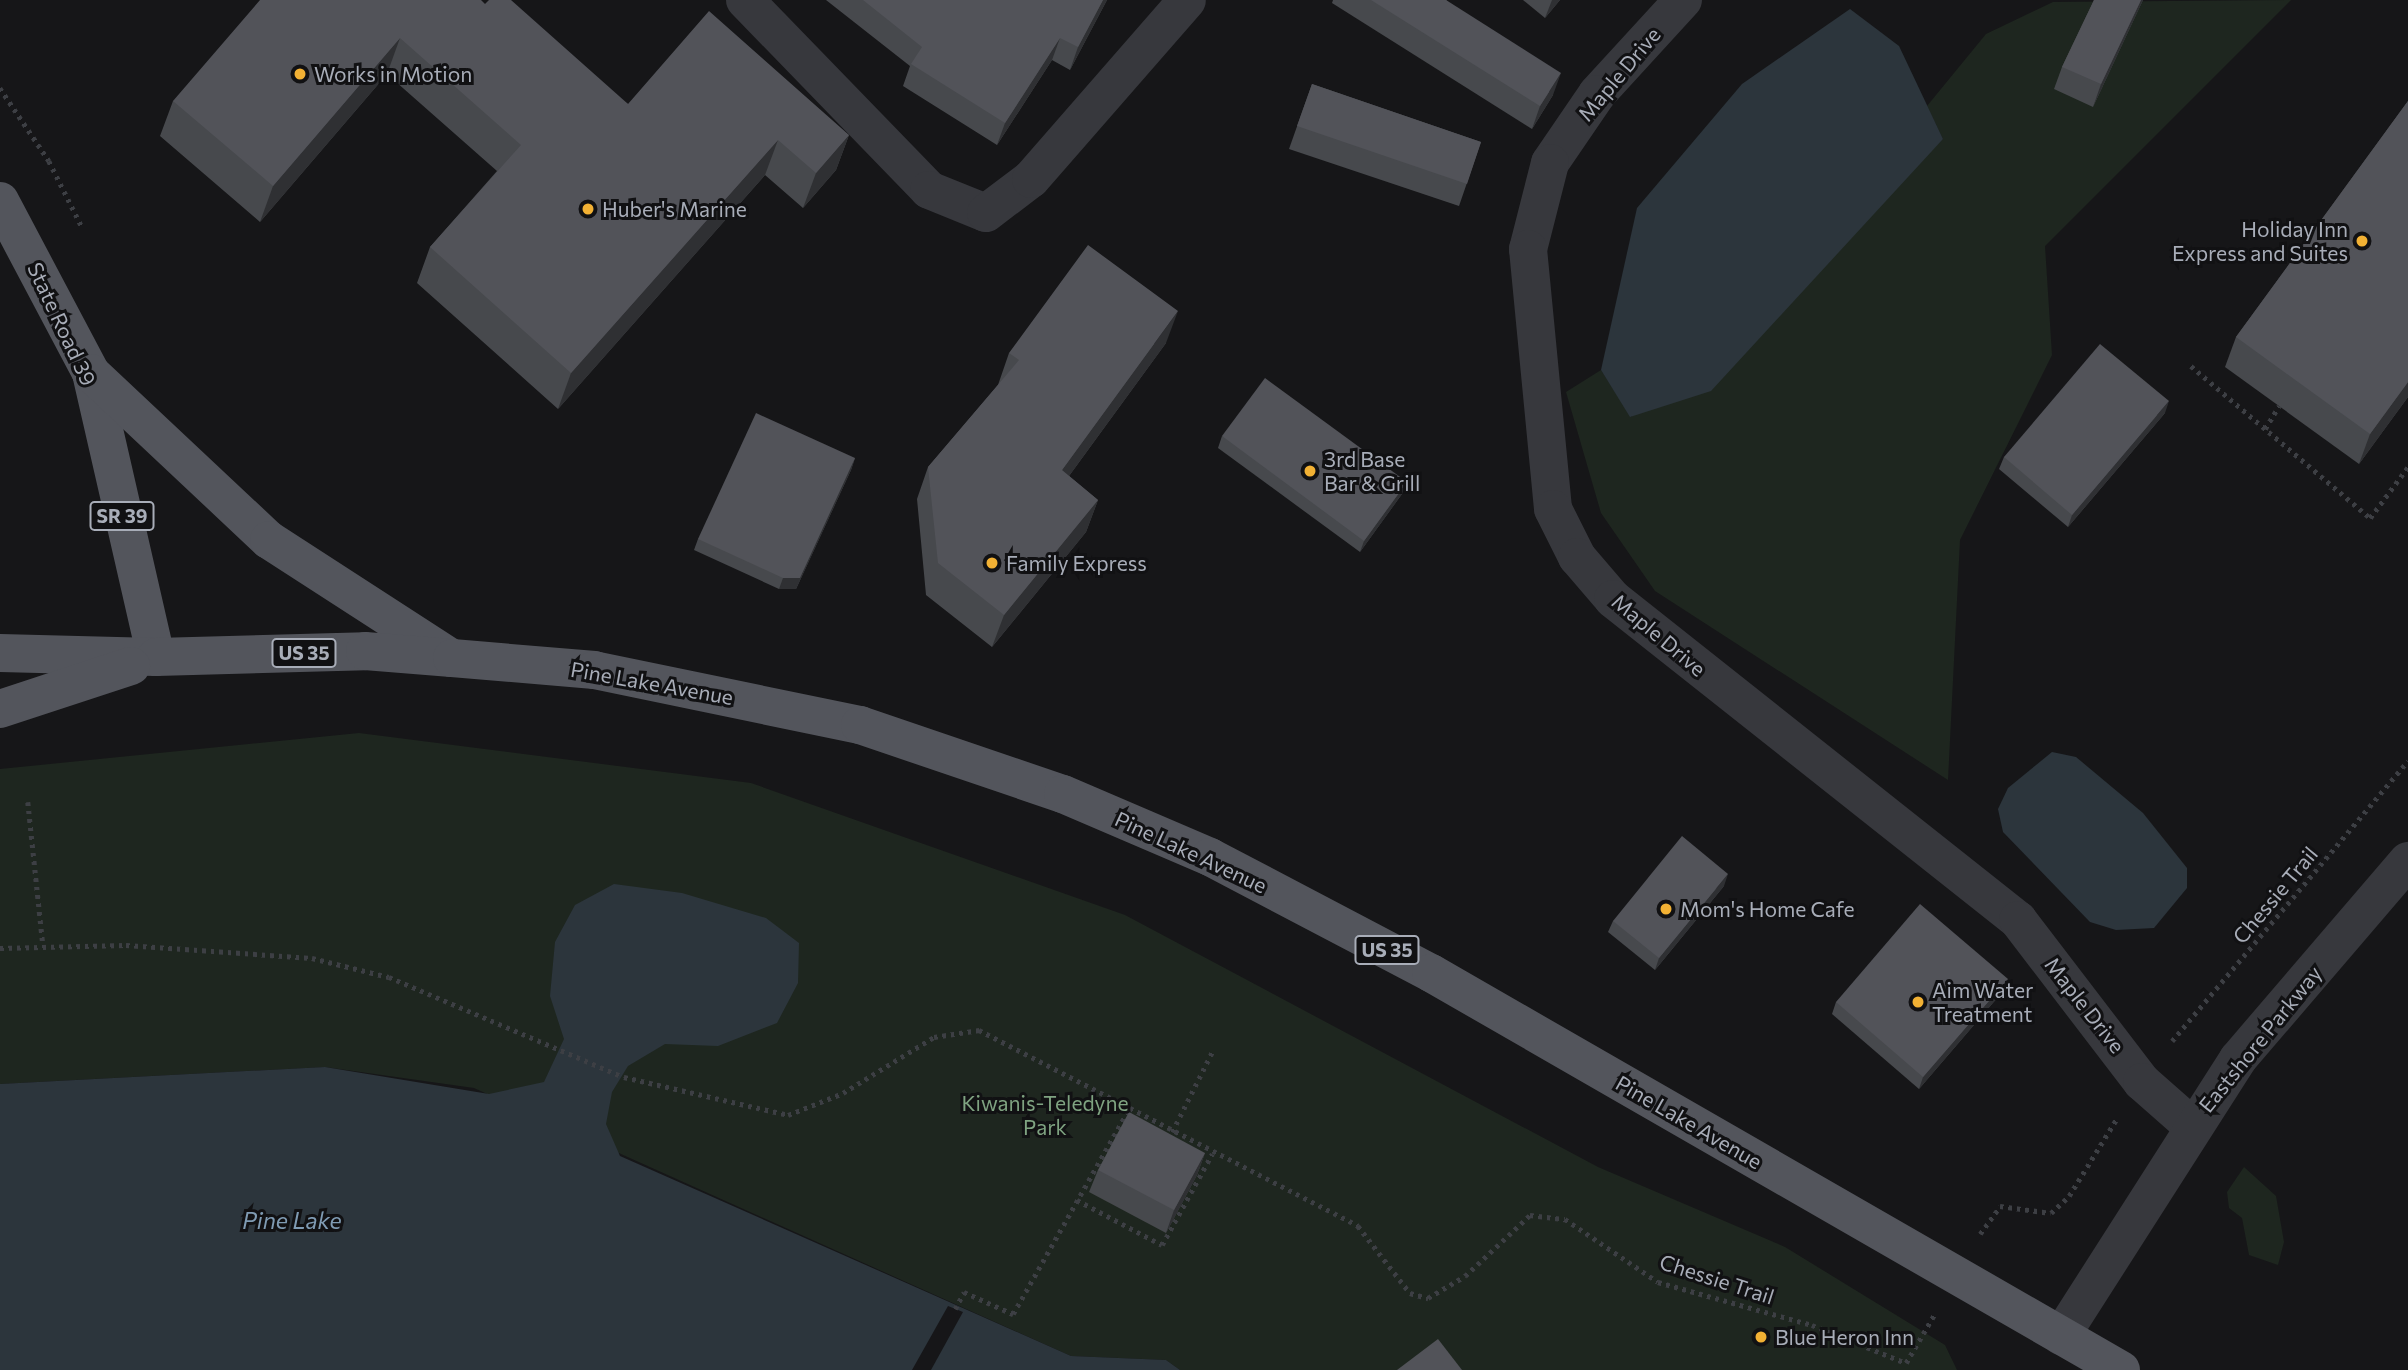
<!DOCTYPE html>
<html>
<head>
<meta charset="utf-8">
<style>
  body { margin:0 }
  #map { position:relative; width:2408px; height:1370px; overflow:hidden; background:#161618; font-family:Commissioner,sans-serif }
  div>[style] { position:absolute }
  .green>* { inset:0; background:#1e261f }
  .water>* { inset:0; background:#2c353c }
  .pier>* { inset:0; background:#161618 }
  .path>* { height:4.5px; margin-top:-2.25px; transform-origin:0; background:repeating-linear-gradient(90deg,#3d3f44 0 3.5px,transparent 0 8.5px) }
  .street>* { height:38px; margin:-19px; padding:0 19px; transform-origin:19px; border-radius:19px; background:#37383d }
  .primary>* { height:38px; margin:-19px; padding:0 19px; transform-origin:19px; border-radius:19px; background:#53555c }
  .wall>* { inset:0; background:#47494d }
  .shaded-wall>* { inset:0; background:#2f3033 }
  .building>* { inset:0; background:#525359 }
  .dots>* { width:19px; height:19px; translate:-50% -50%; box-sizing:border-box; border:4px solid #111113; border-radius:50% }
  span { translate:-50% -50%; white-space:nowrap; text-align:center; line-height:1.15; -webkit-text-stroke:6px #111113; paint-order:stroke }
  .shield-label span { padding:2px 5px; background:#111113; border:2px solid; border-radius:5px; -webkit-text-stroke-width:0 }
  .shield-label { font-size:19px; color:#a8adb8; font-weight:700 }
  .poi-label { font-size:21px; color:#a8adb8 }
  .left { translate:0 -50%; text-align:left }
  .right { translate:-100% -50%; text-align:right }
  .street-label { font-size:21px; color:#a8adb8 }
  .park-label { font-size:21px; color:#7fa381 }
  .water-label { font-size:23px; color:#7f9bb3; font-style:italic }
</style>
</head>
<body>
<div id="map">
  <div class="green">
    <i style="clip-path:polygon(2291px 0,2045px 246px,2052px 355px,1960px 540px,1948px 780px,1655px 591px,1601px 513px,1566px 392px,1601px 370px,1631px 417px,1943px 139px,1927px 106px,1986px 34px,2053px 2px)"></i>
    <i style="clip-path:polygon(359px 733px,751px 783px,1125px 915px,1598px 1167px,1785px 1247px,1945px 1345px,1957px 1370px,1180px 1370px,1166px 1360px,1071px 1356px,474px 1088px,325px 1067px,0 1084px,0 769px)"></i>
    <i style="clip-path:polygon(2244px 1167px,2276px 1196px,2284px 1242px,2278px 1265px,2249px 1255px,2242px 1218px,2229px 1208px,2227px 1192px)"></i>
  </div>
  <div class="water">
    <i style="clip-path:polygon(1850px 9px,1899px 46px,1943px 139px,1711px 391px,1630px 417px,1601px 370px,1637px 208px,1742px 84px)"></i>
    <i style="clip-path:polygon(2052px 752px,2076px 757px,2143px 813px,2187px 868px,2187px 888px,2154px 928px,2116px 930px,2090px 922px,2003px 832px,1998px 809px,2008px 788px)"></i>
    <i style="clip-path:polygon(614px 884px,682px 893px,766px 918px,799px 943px,798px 983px,777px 1023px,718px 1046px,665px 1044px,628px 1066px,612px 1092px,606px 1124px,620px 1156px,1071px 1356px,1166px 1360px,1180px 1370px,0 1370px,0 1084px,325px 1067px,489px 1094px,544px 1082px,564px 1039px,550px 996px,555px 942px,575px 905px)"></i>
  </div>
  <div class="pier">
    <i style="clip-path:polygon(948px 1306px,963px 1312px,931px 1370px,912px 1370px)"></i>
  </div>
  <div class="path">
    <i style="left:0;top:88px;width:88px;rotate:56.1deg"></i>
    <i style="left:49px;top:161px;width:74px;rotate:63.4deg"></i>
    <i style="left:2191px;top:366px;width:235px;rotate:40.3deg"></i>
    <i style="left:2370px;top:518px;width:64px;rotate:-53.3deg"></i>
    <i style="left:2265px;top:429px;width:27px;rotate:-59deg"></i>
    <i style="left:28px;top:802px;width:144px;rotate:84deg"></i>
    <i style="left:0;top:948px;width:126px;rotate:-1.4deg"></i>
    <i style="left:126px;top:945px;width:186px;rotate:4deg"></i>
    <i style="left:312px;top:958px;width:79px;rotate:13.9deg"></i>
    <i style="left:389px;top:977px;width:255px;rotate:23.1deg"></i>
    <i style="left:624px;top:1077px;width:168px;rotate:13deg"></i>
    <i style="left:788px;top:1115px;width:59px;rotate:-21.8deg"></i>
    <i style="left:843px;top:1093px;width:107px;rotate:-31.6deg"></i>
    <i style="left:934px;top:1037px;width:46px;rotate:-8.8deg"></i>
    <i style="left:979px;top:1030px;width:427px;rotate:27.3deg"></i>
    <i style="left:1358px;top:1226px;width:85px;rotate:52.2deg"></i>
    <i style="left:1410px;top:1293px;width:19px;rotate:16deg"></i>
    <i style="left:1428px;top:1298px;width:43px;rotate:-30.7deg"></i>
    <i style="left:1465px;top:1276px;width:89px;rotate:-43.2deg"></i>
    <i style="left:1530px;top:1215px;width:35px;rotate:7deg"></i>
    <i style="left:1565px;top:1219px;width:112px;rotate:34.1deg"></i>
    <i style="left:1658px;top:1282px;width:160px;rotate:15.6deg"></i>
    <i style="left:1812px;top:1325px;width:101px;rotate:22deg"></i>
    <i style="left:1906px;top:1363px;width:56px;rotate:-59.7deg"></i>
    <i style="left:2172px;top:1041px;width:366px;rotate:-49.9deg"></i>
    <i style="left:1172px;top:1132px;width:89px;rotate:-63.4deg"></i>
    <i style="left:1077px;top:1200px;width:96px;rotate:27.9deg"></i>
    <i style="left:1162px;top:1245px;width:104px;rotate:-61.2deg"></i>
    <i style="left:1980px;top:1234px;width:34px;rotate:-54deg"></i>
    <i style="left:2000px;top:1206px;width:51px;rotate:7.8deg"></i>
    <i style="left:2051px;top:1213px;width:25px;rotate:-43deg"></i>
    <i style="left:2069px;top:1196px;width:89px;rotate:-58.3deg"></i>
    <i style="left:955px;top:1309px;width:19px;rotate:-62deg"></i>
    <i style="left:964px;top:1292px;width:54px;rotate:24.2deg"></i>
    <i style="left:1013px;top:1314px;width:236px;rotate:-60.5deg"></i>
  </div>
  <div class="street">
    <i style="left:745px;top:0;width:264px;rotate:45.9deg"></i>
    <i style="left:929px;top:190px;width:61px;rotate:22deg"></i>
    <i style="left:986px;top:213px;width:56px;rotate:-37.1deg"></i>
    <i style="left:1031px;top:179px;width:237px;rotate:-48.9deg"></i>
    <i style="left:1683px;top:0;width:127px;rotate:132.5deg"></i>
    <i style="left:1597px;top:94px;width:83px;rotate:124.3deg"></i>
    <i style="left:1550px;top:163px;width:89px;rotate:104.3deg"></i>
    <i style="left:1528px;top:249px;width:261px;rotate:84.5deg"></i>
    <i style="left:1553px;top:509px;width:54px;rotate:63.4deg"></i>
    <i style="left:1577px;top:557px;width:55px;rotate:49.4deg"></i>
    <i style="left:1613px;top:599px;width:517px;rotate:38.4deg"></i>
    <i style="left:2018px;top:920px;width:204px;rotate:52.6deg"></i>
    <i style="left:2142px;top:1082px;width:65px;rotate:41.3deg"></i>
    <i style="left:2061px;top:1336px;width:329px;rotate:-57.4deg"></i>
    <i style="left:2238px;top:1059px;width:261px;rotate:-49.4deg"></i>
  </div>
  <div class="primary">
    <i style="left:0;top:201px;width:195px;rotate:62.1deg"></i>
    <i style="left:91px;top:373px;width:291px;rotate:77.1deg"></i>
    <i style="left:91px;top:373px;width:244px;rotate:43.2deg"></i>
    <i style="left:269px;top:540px;width:212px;rotate:32.9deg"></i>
    <i style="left:0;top:653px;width:156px;rotate:1.5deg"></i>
    <i style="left:156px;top:657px;width:209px;rotate:-1.6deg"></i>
    <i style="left:365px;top:651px;width:87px;rotate:4.6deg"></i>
    <i style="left:452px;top:658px;width:143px;rotate:4.8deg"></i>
    <i style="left:594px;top:670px;width:272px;rotate:11.7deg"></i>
    <i style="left:860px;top:725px;width:214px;rotate:18.8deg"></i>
    <i style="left:1063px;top:794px;width:160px;rotate:23.2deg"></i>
    <i style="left:1210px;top:857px;width:250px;rotate:27.7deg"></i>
    <i style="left:1431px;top:973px;width:796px;rotate:29.91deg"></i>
    <i style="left:0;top:709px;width:138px;rotate:-18.2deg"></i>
  </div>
  <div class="wall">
    <i style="clip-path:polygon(826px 0,1107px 0,1070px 70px,1052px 60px,997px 145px,903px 86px,910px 66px)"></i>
    <i style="clip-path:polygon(1333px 0,1446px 0,1553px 95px,1532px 129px,1332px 3px)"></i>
    <i style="clip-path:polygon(1523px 0,1560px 0,1545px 18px)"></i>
    <i style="clip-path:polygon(2094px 0,2143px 0,2093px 107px,2054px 89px,2062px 67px)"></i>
    <i style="clip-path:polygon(485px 4px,628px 104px,849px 135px,836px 170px,803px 208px,765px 175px,558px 409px,417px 283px,430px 247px,497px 171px,387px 74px,260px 222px,160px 136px,173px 101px)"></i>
    <i style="clip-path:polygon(1312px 84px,1481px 142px,1459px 206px,1289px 149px)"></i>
    <i style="clip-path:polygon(2408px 101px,2408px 397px,2359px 464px,2225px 367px,2236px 337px)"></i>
    <i style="clip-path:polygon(1166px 343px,1069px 476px,1098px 500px,1086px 532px,992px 647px,926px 595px,917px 499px,928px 467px,998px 385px,1009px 353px)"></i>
    <i style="clip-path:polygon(2165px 413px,2068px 527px,1999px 469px,2004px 457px)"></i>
    <i style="clip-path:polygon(1222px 436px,1402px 494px,1360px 552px,1218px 448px)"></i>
    <i style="clip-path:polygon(855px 458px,851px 470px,796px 589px,779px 589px,694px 550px,698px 539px)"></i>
    <i style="clip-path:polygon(1724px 886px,1655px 970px,1608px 932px,1613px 921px)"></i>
    <i style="clip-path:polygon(2004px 990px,1919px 1089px,1832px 1014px,1836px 1002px)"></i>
    <i style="clip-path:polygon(1205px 1153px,1197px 1175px,1166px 1233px,1089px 1192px,1098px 1170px)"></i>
  </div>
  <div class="shaded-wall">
    <i style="clip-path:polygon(1103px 0,1107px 0,1070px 70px,1078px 47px)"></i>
    <i style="clip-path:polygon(1552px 0,1560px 0,1545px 18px)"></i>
    <i style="clip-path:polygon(2141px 0,2143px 0,2093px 107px,2101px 84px)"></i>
    <i style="clip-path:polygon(400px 38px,387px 74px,260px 222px,273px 186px)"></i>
    <i style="clip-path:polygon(1060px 38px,1052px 60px,997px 145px,1005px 123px)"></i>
    <i style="clip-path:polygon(1561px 73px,1553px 95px,1532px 129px,1540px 106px)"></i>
    <i style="clip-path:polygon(849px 135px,836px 170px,803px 208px,816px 173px)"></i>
    <i style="clip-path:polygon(778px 140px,765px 175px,558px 409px,571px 373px)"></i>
    <i style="clip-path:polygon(1178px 311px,1166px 343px,1050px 502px,1062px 470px)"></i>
    <i style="clip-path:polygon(2408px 382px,2408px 397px,2359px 464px,2370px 434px)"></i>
    <i style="clip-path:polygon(2169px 401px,2165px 413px,2068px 527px,2072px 515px)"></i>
    <i style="clip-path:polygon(855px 458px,851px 470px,796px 589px,779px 589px,783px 578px)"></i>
    <i style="clip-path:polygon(1407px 482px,1402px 494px,1360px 552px,1364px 541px)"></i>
    <i style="clip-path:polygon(1098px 500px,1086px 532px,992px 647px,1004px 615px)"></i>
    <i style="clip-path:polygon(1728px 874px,1724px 886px,1655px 970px,1659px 958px)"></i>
    <i style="clip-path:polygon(2008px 979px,2004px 990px,1919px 1089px,1923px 1077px)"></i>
    <i style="clip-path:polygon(1205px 1153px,1197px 1175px,1166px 1233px,1174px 1210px)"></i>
  </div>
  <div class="building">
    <i style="clip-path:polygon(260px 0,481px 0,485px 4px,489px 0,511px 0,628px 104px,709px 11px,849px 135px,816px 173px,778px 140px,571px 373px,430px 247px,521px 145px,400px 38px,273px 186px,173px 101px)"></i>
    <i style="clip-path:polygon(863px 0,1103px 0,1078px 47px,1060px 38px,1005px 123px,911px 64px,922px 47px)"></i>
    <i style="clip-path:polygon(1371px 0,1446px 0,1561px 73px,1540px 106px)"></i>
    <i style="clip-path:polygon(2094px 0,2141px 0,2101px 84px,2062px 67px)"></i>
    <i style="clip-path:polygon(1312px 84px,1481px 142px,1467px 184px,1297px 126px)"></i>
    <i style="clip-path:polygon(2408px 101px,2408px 382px,2370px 434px,2236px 337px)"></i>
    <i style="clip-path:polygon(1088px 245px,1178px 311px,1062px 470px,1098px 500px,1004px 615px,938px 563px,928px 467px,1019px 360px,1009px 353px)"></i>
    <i style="clip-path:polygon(2100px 344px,2169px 401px,2072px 515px,2004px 457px)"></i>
    <i style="clip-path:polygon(1265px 378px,1407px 482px,1364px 541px,1222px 436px)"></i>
    <i style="clip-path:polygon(756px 413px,855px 458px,800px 578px,783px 578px,698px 539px)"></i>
    <i style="clip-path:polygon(1682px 836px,1728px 874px,1659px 958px,1613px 921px)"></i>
    <i style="clip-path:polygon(1920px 904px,2008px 979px,1923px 1077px,1836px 1002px)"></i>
    <i style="clip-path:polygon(1129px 1112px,1205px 1153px,1174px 1210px,1098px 1170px)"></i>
    <i style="clip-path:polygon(1438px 1339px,1462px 1370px,1397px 1370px)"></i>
  </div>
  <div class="dots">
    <i style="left:300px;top:74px;background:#f2b134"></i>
    <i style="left:588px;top:209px;background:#f2b134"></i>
    <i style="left:2362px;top:241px;background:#f2b134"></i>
    <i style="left:1310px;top:471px;background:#f2b134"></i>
    <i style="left:992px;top:563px;background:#f2b134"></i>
    <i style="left:1666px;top:909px;background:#f2b134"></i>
    <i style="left:1918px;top:1002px;background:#f2b134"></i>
    <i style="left:1761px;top:1337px;background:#f2b134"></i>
  </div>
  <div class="shield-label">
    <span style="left:122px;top:516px">SR 39</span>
    <span style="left:304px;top:653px">US 35</span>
    <span style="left:1387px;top:950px">US 35</span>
  </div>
  <div class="poi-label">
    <span class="left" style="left:314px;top:74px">Works in Motion</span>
    <span class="left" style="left:602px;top:209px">Huber's Marine</span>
    <span class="right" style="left:2348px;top:241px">Holiday Inn<br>Express and Suites</span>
    <span class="left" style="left:1324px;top:471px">3rd Base<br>Bar &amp; Grill</span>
    <span class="left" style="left:1006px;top:563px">Family Express</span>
    <span class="left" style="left:1680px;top:909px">Mom's Home Cafe</span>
    <span class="left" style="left:1932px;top:1002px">Aim Water<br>Treatment</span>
    <span class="left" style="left:1775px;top:1337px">Blue Heron Inn</span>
  </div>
  <div class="street-label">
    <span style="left:1619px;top:74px;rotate:-50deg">Maple Drive</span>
    <span style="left:62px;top:324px;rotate:65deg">State Road 39</span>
    <span style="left:1659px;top:635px;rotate:40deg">Maple Drive</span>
    <span style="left:652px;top:683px;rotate:10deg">Pine Lake Avenue</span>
    <span style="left:1191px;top:852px;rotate:25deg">Pine Lake Avenue</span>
    <span style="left:2275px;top:895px;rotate:-50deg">Chessie Trail</span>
    <span style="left:2085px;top:1005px;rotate:52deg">Maple Drive</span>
    <span style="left:2260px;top:1039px;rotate:-51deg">Eastshore Parkway</span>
    <span style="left:1689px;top:1122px;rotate:30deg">Pine Lake Avenue</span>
    <span style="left:1717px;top:1279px;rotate:18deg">Chessie Trail</span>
  </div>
  <div class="park-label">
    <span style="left:1045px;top:1115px">Kiwanis-Teledyne<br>Park</span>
  </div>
  <div class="water-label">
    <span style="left:292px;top:1220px">Pine Lake</span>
  </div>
</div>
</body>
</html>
